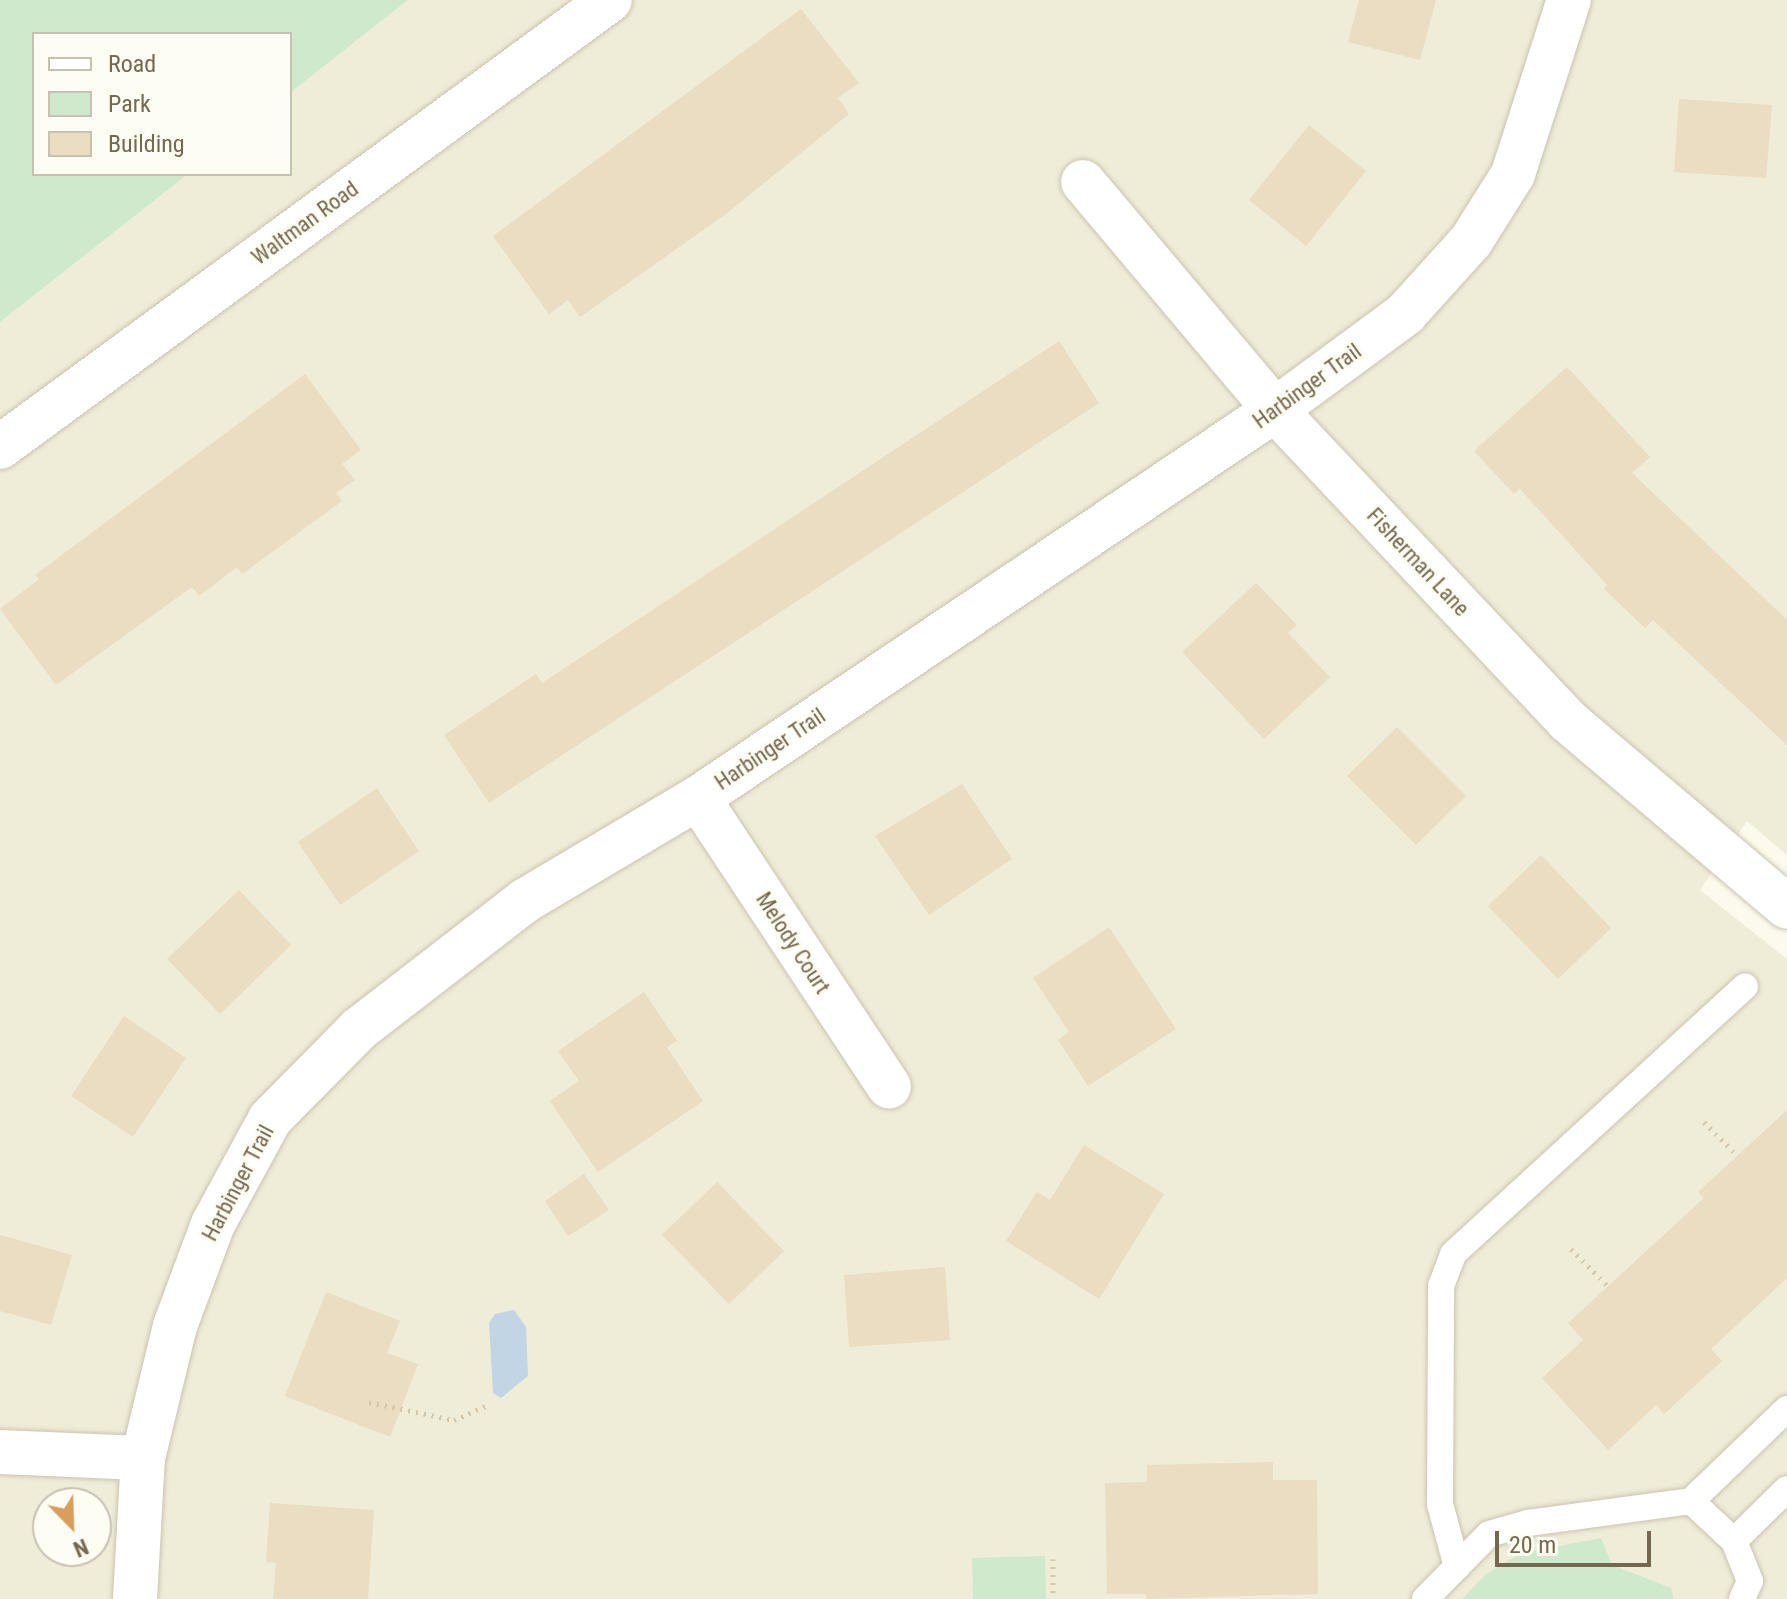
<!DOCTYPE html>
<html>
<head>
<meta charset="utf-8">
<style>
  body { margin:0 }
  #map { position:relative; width:1787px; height:1599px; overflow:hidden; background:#fbfaec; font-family:"Roboto Condensed",sans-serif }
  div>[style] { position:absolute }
  .residential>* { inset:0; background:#efecd8 }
  .green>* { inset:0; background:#cee9cb }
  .water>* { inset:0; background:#c1d5e4 }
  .building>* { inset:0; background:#eaddc1 }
  .path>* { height:5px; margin-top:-2.5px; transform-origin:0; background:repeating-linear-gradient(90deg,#d4c6a8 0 2px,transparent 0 8px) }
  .roads { filter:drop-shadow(0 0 2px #cbc3af) drop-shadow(0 0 2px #cbc3af) }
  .service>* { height:26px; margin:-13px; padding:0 13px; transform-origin:13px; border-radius:13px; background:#fff }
  .minor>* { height:44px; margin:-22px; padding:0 22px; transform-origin:22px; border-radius:22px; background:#fff }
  span { translate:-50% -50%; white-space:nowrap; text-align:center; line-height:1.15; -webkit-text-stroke:6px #fefdf3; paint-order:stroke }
  .street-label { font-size:22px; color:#756850 }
  .legend { position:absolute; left:32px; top:32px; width:260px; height:144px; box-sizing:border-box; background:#fefdf3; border:2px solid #c7c1b2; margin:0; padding:10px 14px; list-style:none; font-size:24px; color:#756850 }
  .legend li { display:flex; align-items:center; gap:16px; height:40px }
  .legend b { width:40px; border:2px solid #c7c1b2 }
  .north { position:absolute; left:32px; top:1487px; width:80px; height:80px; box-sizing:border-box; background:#fefdf3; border:2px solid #c7c1b2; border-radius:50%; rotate:157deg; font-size:22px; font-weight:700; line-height:32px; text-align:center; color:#756850 }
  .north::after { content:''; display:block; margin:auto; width:28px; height:36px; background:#da9d5c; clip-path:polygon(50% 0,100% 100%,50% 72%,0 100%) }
  .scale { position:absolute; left:1495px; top:1531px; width:156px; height:36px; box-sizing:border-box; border:4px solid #756850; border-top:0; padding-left:10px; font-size:24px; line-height:28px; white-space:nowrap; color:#756850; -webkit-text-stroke:6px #fefdf3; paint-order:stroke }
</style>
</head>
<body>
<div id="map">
  <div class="residential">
    <i style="clip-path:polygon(evenodd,408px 0,1787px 0,1787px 855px,1747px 821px,1700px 890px,1787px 959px,1787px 1599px,0 1599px,0 322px,188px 174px,290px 174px,290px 93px,408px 0,48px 1503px,96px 1503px,96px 1551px,48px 1551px,48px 1503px)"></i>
  </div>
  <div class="green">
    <i style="clip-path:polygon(0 0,408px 0,290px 93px,290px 34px,34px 34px,34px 174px,188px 174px,0 322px)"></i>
    <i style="clip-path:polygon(1601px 1538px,1612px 1565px,1671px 1588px,1674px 1599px,1462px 1599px,1486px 1574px,1521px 1553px)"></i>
    <i style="clip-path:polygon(1045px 1556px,1046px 1599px,973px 1599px,972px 1558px)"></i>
  </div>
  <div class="water">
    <i style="clip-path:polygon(514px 1310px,526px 1327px,528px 1376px,501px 1398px,493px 1393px,489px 1323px,495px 1314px)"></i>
  </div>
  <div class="building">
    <i style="clip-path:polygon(1359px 0,1436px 0,1420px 60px,1348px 42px)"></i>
    <i style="clip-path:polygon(801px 9px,859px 83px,838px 98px,849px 114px,726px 214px,580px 317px,568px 300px,549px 314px,493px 236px)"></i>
    <i style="clip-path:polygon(1679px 99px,1772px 105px,1766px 178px,1674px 172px)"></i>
    <i style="clip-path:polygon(1309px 125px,1366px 171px,1306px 246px,1249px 200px)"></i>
    <i style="clip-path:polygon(1059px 341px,1099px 403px,489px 803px,444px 735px,536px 674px,542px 683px)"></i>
    <i style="clip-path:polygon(1567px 367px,1650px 457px,1632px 473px,1787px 620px,1787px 745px,1653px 620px,1645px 628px,1604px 589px,1607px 585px,1520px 489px,1514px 494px,1474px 451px)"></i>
    <i style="clip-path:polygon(305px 374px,361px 450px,342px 464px,355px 480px,336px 493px,342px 501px,242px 574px,237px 567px,199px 596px,192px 587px,56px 685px,0 609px,39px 579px,35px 575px)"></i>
    <i style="clip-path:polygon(1256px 583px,1297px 625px,1288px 633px,1330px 677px,1264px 739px,1182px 652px)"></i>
    <i style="clip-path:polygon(1397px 727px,1466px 796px,1416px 845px,1347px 776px)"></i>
    <i style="clip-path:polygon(962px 784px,1012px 859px,929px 915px,875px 836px)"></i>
    <i style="clip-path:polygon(377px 788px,419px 851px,340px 905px,298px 842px)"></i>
    <i style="clip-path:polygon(1541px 855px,1611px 928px,1558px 979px,1488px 906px)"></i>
    <i style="clip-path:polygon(239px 890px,291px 945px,220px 1014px,167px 959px)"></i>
    <i style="clip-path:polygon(1109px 927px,1176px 1029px,1088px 1086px,1058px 1040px,1069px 1032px,1033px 978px)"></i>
    <i style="clip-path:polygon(644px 992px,677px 1041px,667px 1047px,703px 1101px,598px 1172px,550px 1101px,579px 1081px,558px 1051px)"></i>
    <i style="clip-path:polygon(124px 1016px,186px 1058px,133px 1137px,71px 1096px)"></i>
    <i style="clip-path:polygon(1787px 1110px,1787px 1278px,1711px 1349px,1722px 1361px,1664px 1414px,1656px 1405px,1608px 1450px,1542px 1378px,1583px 1340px,1568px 1323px,1704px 1198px,1698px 1192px)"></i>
    <i style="clip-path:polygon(1084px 1145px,1164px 1194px,1099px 1299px,1006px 1241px,1037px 1192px,1050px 1200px)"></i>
    <i style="clip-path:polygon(584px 1174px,609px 1210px,568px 1236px,545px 1201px)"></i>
    <i style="clip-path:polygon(717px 1182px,784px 1251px,729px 1304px,662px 1235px)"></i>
    <i style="clip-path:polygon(0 1235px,72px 1255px,51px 1325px,0 1311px)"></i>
    <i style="clip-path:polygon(945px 1267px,950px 1340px,849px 1347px,844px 1275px)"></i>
    <i style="clip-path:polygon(326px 1292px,400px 1321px,387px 1353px,418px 1364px,390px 1437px,285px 1396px)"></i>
    <i style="clip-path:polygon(1273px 1462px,1273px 1480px,1317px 1480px,1318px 1594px,1146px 1599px,1146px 1594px,1107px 1594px,1105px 1483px,1147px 1482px,1147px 1465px)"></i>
    <i style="clip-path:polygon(270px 1503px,374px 1510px,368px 1599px,273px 1599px,276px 1563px,266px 1562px)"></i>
  </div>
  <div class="path">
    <i style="left:1704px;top:1122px;width:48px;rotate:45deg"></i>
    <i style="left:1571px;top:1249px;width:52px;rotate:45deg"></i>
    <i style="left:369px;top:1402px;width:87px;rotate:12deg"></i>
    <i style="left:454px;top:1420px;width:34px;rotate:-24deg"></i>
    <i style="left:1053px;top:1559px;width:40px;rotate:90deg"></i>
  </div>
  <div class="roads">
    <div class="service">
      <i style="left:1691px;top:1501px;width:133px;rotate:-43.8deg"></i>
      <i style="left:1734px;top:1541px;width:74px;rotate:-44.5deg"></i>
      <i style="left:1457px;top:1567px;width:65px;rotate:-105.1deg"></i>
      <i style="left:1440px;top:1504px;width:218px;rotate:-89.7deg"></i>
      <i style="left:1441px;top:1286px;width:34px;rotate:-69deg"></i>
      <i style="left:1453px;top:1254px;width:396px;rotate:-42.5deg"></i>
      <i style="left:1425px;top:1599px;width:91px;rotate:-45.4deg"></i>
      <i style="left:1489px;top:1534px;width:41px;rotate:-15.8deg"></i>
      <i style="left:1528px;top:1523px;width:164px;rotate:-7.7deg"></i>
      <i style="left:1691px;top:1501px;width:59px;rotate:42.9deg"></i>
      <i style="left:1734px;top:1541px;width:43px;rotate:68.2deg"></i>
      <i style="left:1750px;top:1581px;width:20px;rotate:114deg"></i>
    </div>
    <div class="minor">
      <i style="left:1083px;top:182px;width:298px;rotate:49.9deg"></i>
      <i style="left:1275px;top:410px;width:427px;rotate:46.7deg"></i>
      <i style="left:1568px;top:721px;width:287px;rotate:40.3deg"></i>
      <i style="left:0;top:447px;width:756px;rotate:-36.23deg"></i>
      <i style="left:698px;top:798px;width:346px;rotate:56.5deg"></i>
      <i style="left:0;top:1452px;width:143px;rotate:2.4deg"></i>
      <i style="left:135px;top:1599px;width:141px;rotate:-86.8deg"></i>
      <i style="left:143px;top:1458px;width:136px;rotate:-76.4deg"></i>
      <i style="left:175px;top:1326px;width:109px;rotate:-69.6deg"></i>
      <i style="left:213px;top:1224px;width:119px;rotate:-61.5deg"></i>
      <i style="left:270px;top:1119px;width:127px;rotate:-45.3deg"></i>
      <i style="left:359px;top:1029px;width:211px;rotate:-37.7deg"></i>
      <i style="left:526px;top:900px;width:200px;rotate:-30.7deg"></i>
      <i style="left:698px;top:798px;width:695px;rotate:-33.92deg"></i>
      <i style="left:1275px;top:410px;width:162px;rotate:-36.4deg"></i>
      <i style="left:1405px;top:314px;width:98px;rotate:-47.9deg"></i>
      <i style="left:1471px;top:241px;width:79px;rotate:-57.9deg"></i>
      <i style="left:1513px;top:174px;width:183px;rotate:-72.2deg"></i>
    </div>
  </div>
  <div class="street-label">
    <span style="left:305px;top:223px;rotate:-36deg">Waltman Road</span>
    <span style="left:1307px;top:386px;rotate:-36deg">Harbinger Trail</span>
    <span style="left:1418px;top:562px;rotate:47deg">Fisherman Lane</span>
    <span style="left:770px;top:749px;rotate:-34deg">Harbinger Trail</span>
    <span style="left:793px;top:943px;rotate:57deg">Melody Court</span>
    <span style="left:238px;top:1183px;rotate:-62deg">Harbinger Trail</span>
  </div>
  <ul class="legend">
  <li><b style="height:10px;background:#fff"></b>Road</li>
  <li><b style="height:22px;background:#cee9cb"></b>Park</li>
  <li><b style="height:22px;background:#eaddc1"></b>Building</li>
  </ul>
  <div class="north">N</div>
  <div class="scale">20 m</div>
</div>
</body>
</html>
